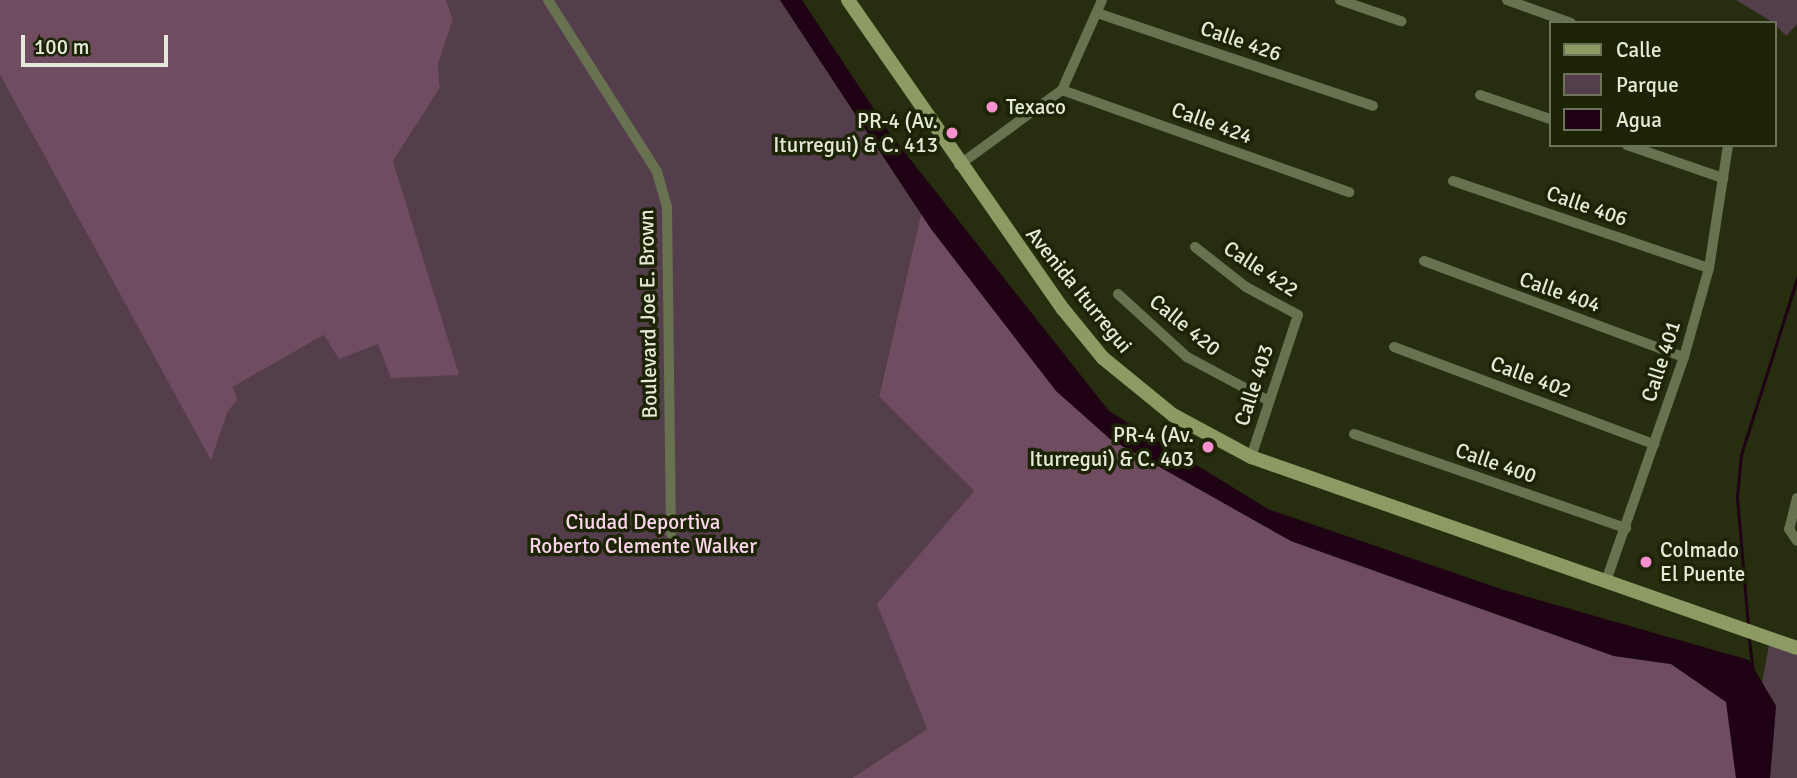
<!DOCTYPE html>
<html>
<head>
<meta charset="utf-8">
<style>
  body { margin:0 }
  #map { position:relative; width:1797px; height:778px; overflow:hidden; background:#262e0f; font-family:Signika,sans-serif }
  div>[style] { position:absolute }
  .green>* { inset:0; background:#553e4c }
  .forest>* { inset:0; background:#704c61 }
  .water>* { inset:0; background:#1f0315 }
  .stream>* { height:2.5px; margin:-1.25px; padding:0 1.25px; transform-origin:1.25px; border-radius:1.25px; background:#1f0315 }
  .street>* { height:10px; margin:-5px; padding:0 5px; transform-origin:5px; border-radius:5px; background:#697250 }
  .secondary>* { height:14px; margin:-7px; padding:0 7px; transform-origin:7px; border-radius:7px; background:#8c9b63 }
  .dots>* { width:19px; height:19px; translate:-50% -50%; box-sizing:border-box; border:4px solid #1d2406; border-radius:50% }
  span { translate:-50% -50%; white-space:nowrap; text-align:center; line-height:1.15; -webkit-text-stroke:7px #1d2406; paint-order:stroke }
  .street-label { font-size:21px; color:#e4ead7 }
  .poi-label { font-size:21px; color:#e4ead7 }
  .left { translate:0 -50%; text-align:left }
  .right { translate:-100% -50%; text-align:right }
  .park-label { font-size:21px; color:#fdd6ec }
  .legend { position:absolute; left:1549px; top:21px; width:228px; height:126px; box-sizing:border-box; background:#1d2406; border:2px solid #6d735a; margin:0; padding:9px 12px; list-style:none; font-size:21px; color:#e4ead7 }
  .legend li { display:flex; align-items:center; gap:14px; height:35px }
  .legend b { width:35px; border:2px solid #6d735a }
  .scale { position:absolute; left:21px; top:35px; width:147px; height:32px; box-sizing:border-box; border:4px solid #e4ead7; border-top:0; padding-left:9px; font-size:21px; line-height:24px; white-space:nowrap; color:#e4ead7; -webkit-text-stroke:5px #1d2406; paint-order:stroke }
</style>
</head>
<body>
<div id="map">
  <div class="green">
    <i style="clip-path:polygon(446px 0,780px 0,921px 214px,879px 395px,974px 491px,878px 604px,927px 729px,852px 778px,0 778px,0 75px,211px 459px,228px 411px,238px 400px,233px 387px,324px 335px,378px 344px,458px 375px,393px 161px,440px 88px,438px 64px,453px 19px)"></i>
    <i style="clip-path:polygon(1736px 0,1797px 0,1797px 24px,1786px 36px,1774px 23px)"></i>
    <i style="clip-path:polygon(1769px 645px,1797px 655px,1797px 778px,1770px 778px,1776px 706px,1762px 683px)"></i>
  </div>
  <div class="forest">
    <i style="clip-path:polygon(0 0,446px 0,453px 19px,438px 64px,440px 88px,393px 161px,459px 375px,391px 378px,378px 344px,339px 359px,324px 335px,233px 387px,238px 400px,228px 411px,211px 460px,0 75px)"></i>
    <i style="clip-path:polygon(921px 214px,1110px 439px,1291px 541px,1614px 656px,1671px 664px,1727px 702px,1736px 778px,852px 778px,927px 729px,877px 604px,974px 491px,879px 396px)"></i>
  </div>
  <div class="water">
    <i style="clip-path:polygon(780px 0,802px 0,891px 135px,1109px 411px,1268px 509px,1504px 590px,1749px 660px,1776px 706px,1770px 778px,1736px 778px,1726px 702px,1671px 664px,1614px 656px,1291px 541px,1110px 439px,1056px 391px,931px 229px)"></i>
  </div>
  <div class="stream">
    <i style="left:1748px;top:626px;width:129px;rotate:-94.9deg"></i>
    <i style="left:1737px;top:497px;width:42px;rotate:-84.6deg"></i>
    <i style="left:1741px;top:455px;width:186px;rotate:-72.4deg"></i>
    <i style="left:1749px;top:636px;width:32px;rotate:83deg"></i>
  </div>
  <div class="street">
    <i style="left:548px;top:0;width:204px;rotate:57.6deg"></i>
    <i style="left:657px;top:172px;width:36px;rotate:74deg"></i>
    <i style="left:667px;top:207px;width:327px;rotate:89.3deg"></i>
    <i style="left:1340px;top:0;width:65px;rotate:19deg"></i>
    <i style="left:1507px;top:0;width:68px;rotate:19.8deg"></i>
    <i style="left:1097px;top:13px;width:291px;rotate:18.6deg"></i>
    <i style="left:1062px;top:90px;width:305px;rotate:19.6deg"></i>
    <i style="left:1480px;top:95px;width:74px;rotate:18.9deg"></i>
    <i style="left:1627px;top:145px;width:102px;rotate:19deg"></i>
    <i style="left:959px;top:165px;width:127px;rotate:-36.1deg"></i>
    <i style="left:1062px;top:90px;width:98px;rotate:-66deg"></i>
    <i style="left:1453px;top:181px;width:270px;rotate:18.8deg"></i>
    <i style="left:1195px;top:247px;width:65px;rotate:38.1deg"></i>
    <i style="left:1246px;top:287px;width:59px;rotate:28.3deg"></i>
    <i style="left:1298px;top:315px;width:150px;rotate:108.3deg"></i>
    <i style="left:1424px;top:261px;width:277px;rotate:20.3deg"></i>
    <i style="left:1118px;top:294px;width:93px;rotate:42.4deg"></i>
    <i style="left:1187px;top:357px;width:93px;rotate:28.2deg"></i>
    <i style="left:1394px;top:347px;width:278px;rotate:20.5deg"></i>
    <i style="left:1354px;top:434px;width:288px;rotate:19.1deg"></i>
    <i style="left:1797px;top:498px;width:32px;rotate:104deg"></i>
    <i style="left:1789px;top:529px;width:14px;rotate:56deg"></i>
    <i style="left:1606px;top:581px;width:237px;rotate:-70.8deg"></i>
    <i style="left:1684px;top:357px;width:92px;rotate:-74.3deg"></i>
    <i style="left:1709px;top:268px;width:124px;rotate:-81.2deg"></i>
  </div>
  <div class="secondary">
    <i style="left:848px;top:0;width:376px;rotate:55.2deg"></i>
    <i style="left:1063px;top:309px;width:63px;rotate:50.8deg"></i>
    <i style="left:1103px;top:358px;width:90px;rotate:39.2deg"></i>
    <i style="left:1173px;top:415px;width:89px;rotate:28.3deg"></i>
    <i style="left:1251px;top:457px;width:578px;rotate:19.28deg"></i>
  </div>
  <div class="dots">
    <i style="left:992px;top:107px;background:#f690cf"></i>
    <i style="left:952px;top:133px;background:#f690cf"></i>
    <i style="left:1208px;top:447px;background:#f690cf"></i>
    <i style="left:1646px;top:562px;background:#f690cf"></i>
  </div>
  <div class="street-label">
    <span style="left:1241px;top:41px;rotate:19deg">Calle 426</span>
    <span style="left:1212px;top:123px;rotate:20deg">Calle 424</span>
    <span style="left:1587px;top:206px;rotate:19deg">Calle 406</span>
    <span style="left:1261px;top:269px;rotate:33deg">Calle 422</span>
    <span style="left:1079px;top:290px;rotate:51deg">Avenida Iturregui</span>
    <span style="left:1560px;top:292px;rotate:19deg">Calle 404</span>
    <span style="left:648px;top:314px;rotate:-91deg">Boulevard Joe E. Brown</span>
    <span style="left:1185px;top:325px;rotate:39deg">Calle 420</span>
    <span style="left:1661px;top:361px;rotate:-72deg">Calle 401</span>
    <span style="left:1531px;top:377px;rotate:20deg">Calle 402</span>
    <span style="left:1254px;top:385px;rotate:-72deg">Calle 403</span>
    <span style="left:1496px;top:463px;rotate:19deg">Calle 400</span>
  </div>
  <div class="poi-label">
    <span class="left" style="left:1006px;top:107px">Texaco</span>
    <span class="right" style="left:938px;top:133px">PR-4 (Av.<br>Iturregui) &amp; C. 413</span>
    <span class="right" style="left:1194px;top:447px">PR-4 (Av.<br>Iturregui) &amp; C. 403</span>
    <span class="left" style="left:1660px;top:562px">Colmado<br>El Puente</span>
  </div>
  <div class="park-label">
    <span style="left:643px;top:534px">Ciudad Deportiva<br>Roberto Clemente Walker</span>
  </div>
  <ul class="legend">
  <li><b style="height:9px;background:#8c9b63"></b>Calle</li>
  <li><b style="height:19px;background:#553e4c"></b>Parque</li>
  <li><b style="height:19px;background:#1f0315"></b>Agua</li>
  </ul>
  <div class="scale">100 m</div>
</div>
</body>
</html>
